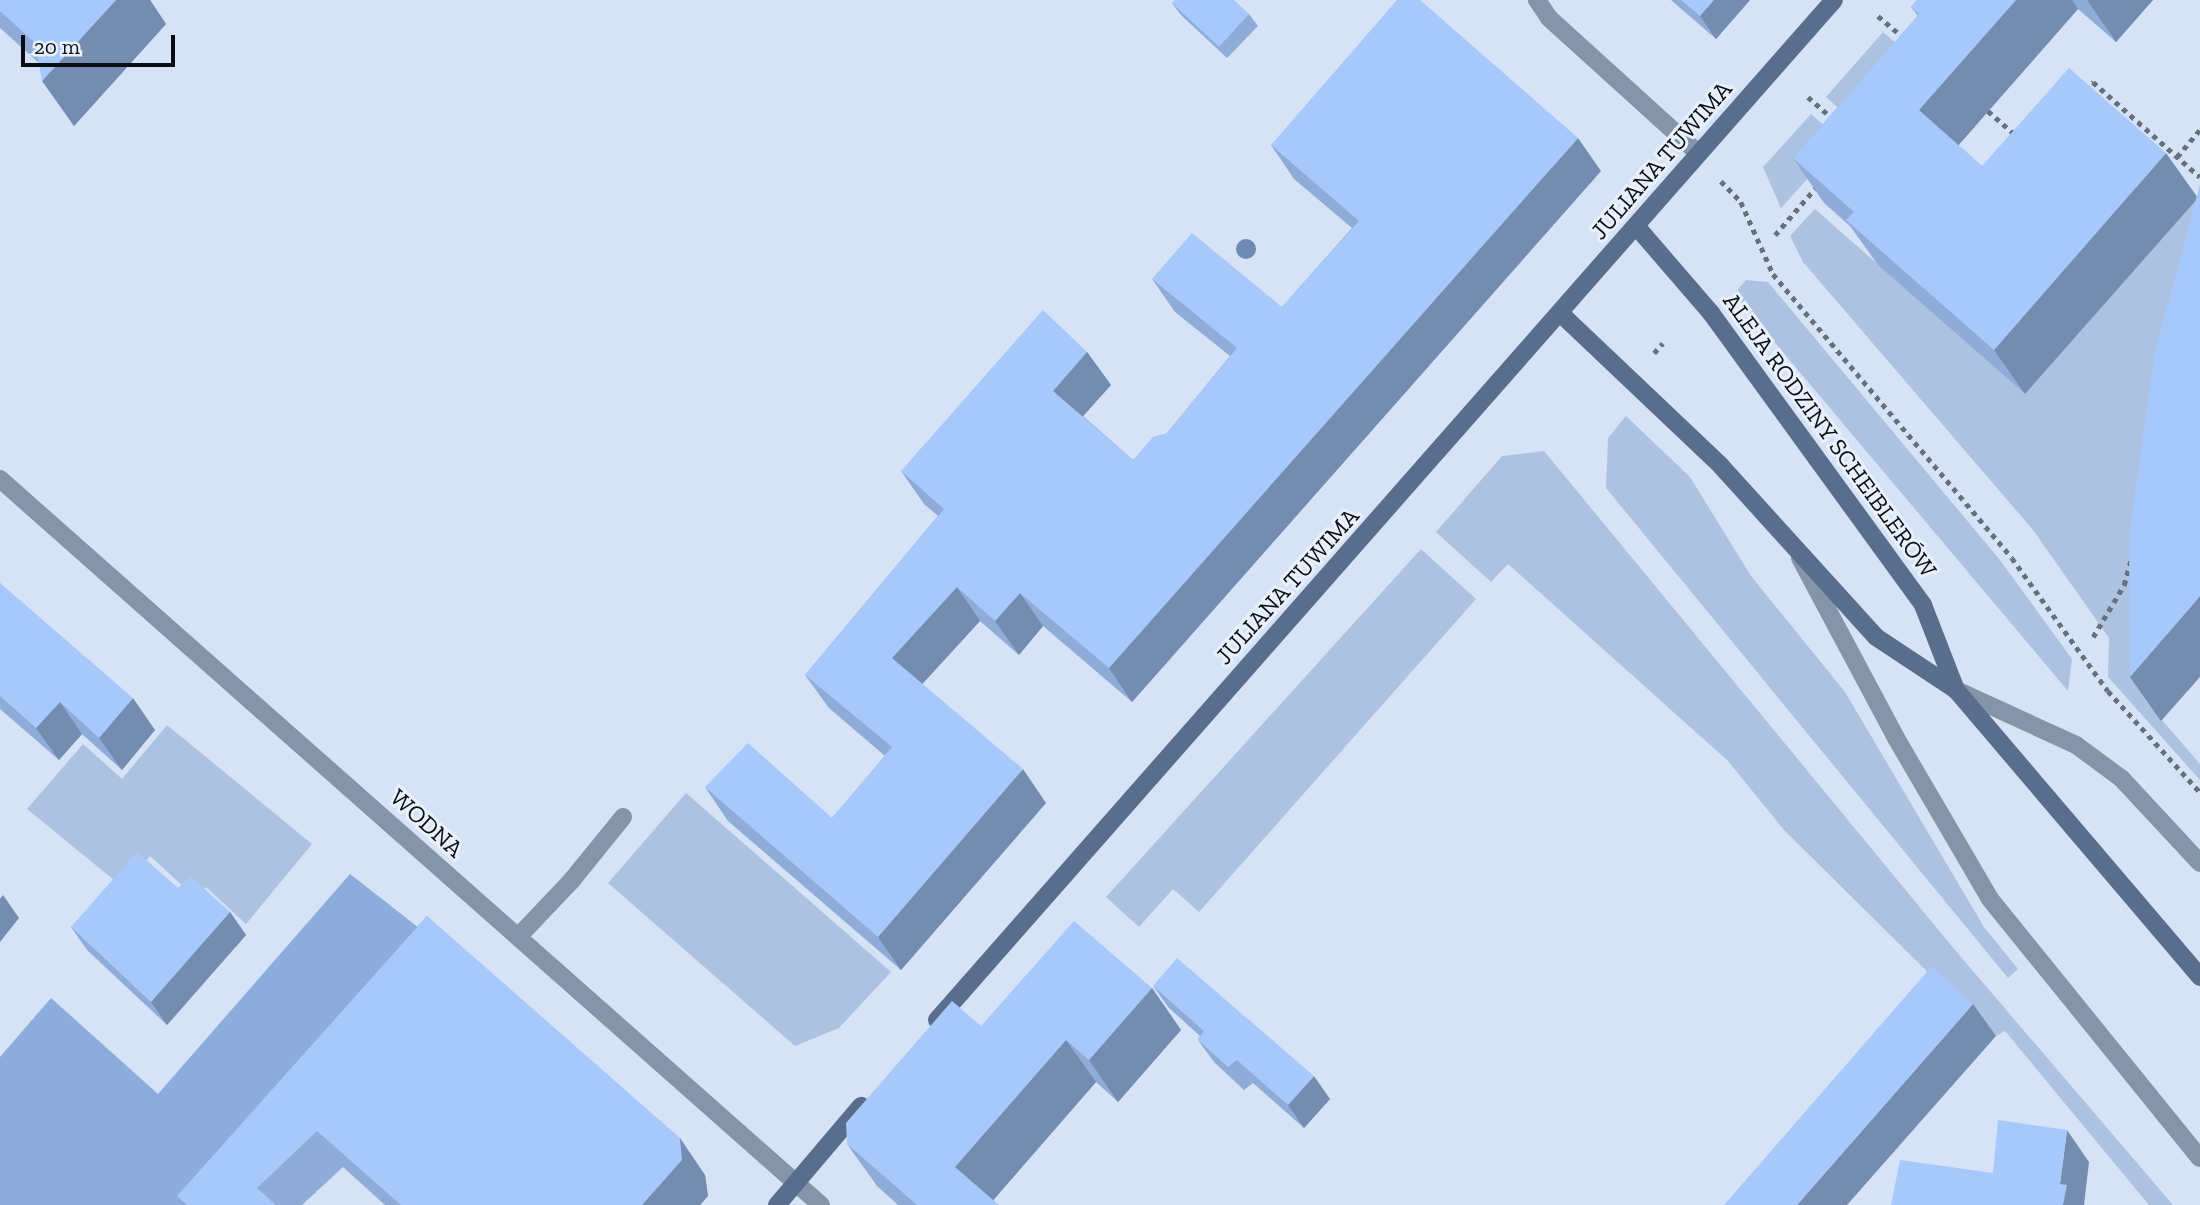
<!DOCTYPE html>
<html>
<head>
<meta charset="utf-8">
<style>
  body { margin:0 }
  #map { position:relative; width:2200px; height:1205px; overflow:hidden; background:#d6e3f7; font-family:"Zilla Slab",serif }
  div>[style] { position:absolute }
  .green>* { inset:0; background:#adc2e1 }
  .forest>* { inset:0; background:#8bacdd }
  .path>* { height:4.5px; margin-top:-2.25px; transform-origin:0; background:repeating-linear-gradient(90deg,#68707d 0 5px,transparent 0 10px) }
  .lane>* { height:18px; margin:-9px; padding:0 9px; transform-origin:9px; border-radius:9px; background:#8594a9 }
  .street>* { height:18px; margin:-9px; padding:0 9px; transform-origin:9px; border-radius:9px; background:#8594a9 }
  .secondary>* { height:18px; margin:-9px; padding:0 9px; transform-origin:9px; border-radius:9px; background:#596e8d }
  .trees>* { width:20px; height:20px; margin:-10px; border-radius:50%; background:#6e8ab4 }
  .wall>* { inset:0; background:#8facd8 }
  .shaded-wall>* { inset:0; background:#748cb0 }
  .building>* { inset:0; background:#a6c8fb }
  span { translate:-50% -50%; white-space:nowrap; text-align:center; line-height:1.15; -webkit-text-stroke:6px #e8f0fc; paint-order:stroke }
  .street-label { font-size:24px; color:#0a0e14 }
  .scale { position:absolute; left:21px; top:35px; width:154px; height:32px; box-sizing:border-box; border:4px solid #0a0e14; border-top:0; padding-left:9px; font-size:21px; line-height:24px; white-space:nowrap; color:#0a0e14; -webkit-text-stroke:5px #e8f0fc; paint-order:stroke }
</style>
</head>
<body>
<div id="map">
  <div class="green">
    <i style="clip-path:polygon(1883px 32px,1916px 61px,1858px 126px,1826px 97px)"></i>
    <i style="clip-path:polygon(1811px 114px,1842px 141px,1781px 208px,1763px 167px)"></i>
    <i style="clip-path:polygon(2198px 198px,2161px 719px,2200px 764px,2200px 780px,2108px 677px,2109px 638px,2033px 530px,1803px 262px,1790px 236px,1815px 209px,2025px 394px)"></i>
    <i style="clip-path:polygon(1746px 280px,1768px 282px,2000px 560px,2072px 659px,2068px 691px,1734px 294px)"></i>
    <i style="clip-path:polygon(1626px 416px,1690px 477px,1751px 576px,1845px 692px,1984px 927px,2018px 969px,2008px 978px,1606px 488px,1608px 438px)"></i>
    <i style="clip-path:polygon(1544px 451px,1955px 950px,2173px 1205px,2149px 1205px,2005px 1031px,1996px 1036px,1954px 998px,1784px 830px,1728px 761px,1508px 564px,1491px 582px,1436px 532px,1502px 456px)"></i>
    <i style="clip-path:polygon(1421px 549px,1476px 599px,1199px 912px,1173px 889px,1139px 927px,1106px 897px)"></i>
    <i style="clip-path:polygon(167px 725px,312px 844px,246px 924px,206px 887px,196px 898px,150px 856px,125px 889px,27px 809px,83px 744px,122px 779px)"></i>
    <i style="clip-path:polygon(686px 793px,891px 972px,839px 1028px,795px 1046px,608px 883px)"></i>
  </div>
  <div class="forest">
    <i style="clip-path:polygon(350px 874px,437px 942px,203px 1205px,0 1205px,0 1057px,51px 998px,158px 1094px)"></i>
  </div>
  <div class="path">
    <i style="left:1878px;top:16px;width:34px;rotate:40deg"></i>
    <i style="left:2086px;top:90px;width:11px;rotate:-49deg"></i>
    <i style="left:2093px;top:82px;width:143px;rotate:41.6deg"></i>
    <i style="left:1808px;top:97px;width:33px;rotate:41deg"></i>
    <i style="left:1988px;top:111px;width:38px;rotate:41deg"></i>
    <i style="left:2177px;top:157px;width:35px;rotate:-50deg"></i>
    <i style="left:1721px;top:181px;width:29px;rotate:46deg"></i>
    <i style="left:1741px;top:202px;width:79px;rotate:66deg"></i>
    <i style="left:1773px;top:274px;width:371px;rotate:49.9deg"></i>
    <i style="left:2012px;top:558px;width:164px;rotate:54.2deg"></i>
    <i style="left:2108px;top:691px;width:137px;rotate:47.7deg"></i>
    <i style="left:1775px;top:235px;width:66px;rotate:-49.3deg"></i>
    <i style="left:1654px;top:353px;width:13px;rotate:-48deg"></i>
    <i style="left:2093px;top:637px;width:61px;rotate:-59.2deg"></i>
    <i style="left:2124px;top:585px;width:27px;rotate:-75deg"></i>
  </div>
  <div class="lane">
    <i style="left:1537px;top:0;width:22px;rotate:56deg"></i>
    <i style="left:1549px;top:18px;width:202px;rotate:42.2deg"></i>
    <i style="left:1800px;top:558px;width:204px;rotate:61.9deg"></i>
    <i style="left:1896px;top:738px;width:186px;rotate:59.7deg"></i>
    <i style="left:1990px;top:899px;width:333px;rotate:51deg"></i>
    <i style="left:1956px;top:690px;width:132px;rotate:24.6deg"></i>
    <i style="left:2076px;top:745px;width:56px;rotate:36.3deg"></i>
    <i style="left:2121px;top:778px;width:116px;rotate:47.1deg"></i>
    <i style="left:518px;top:937px;width:79px;rotate:-46.5deg"></i>
    <i style="left:572px;top:880px;width:81px;rotate:-51deg"></i>
  </div>
  <div class="street">
    <i style="left:0;top:479px;width:1096px;rotate:41.49deg"></i>
  </div>
  <div class="secondary">
    <i style="left:1636px;top:226px;width:115px;rotate:49.2deg"></i>
    <i style="left:1711px;top:313px;width:361px;rotate:54deg"></i>
    <i style="left:1923px;top:605px;width:91px;rotate:68.8deg"></i>
    <i style="left:1560px;top:313px;width:222px;rotate:43.5deg"></i>
    <i style="left:1721px;top:466px;width:231px;rotate:47.8deg"></i>
    <i style="left:1876px;top:637px;width:96px;rotate:33.5deg"></i>
    <i style="left:1956px;top:690px;width:377px;rotate:49.6deg"></i>
    <i style="left:937px;top:1020px;width:1358px;rotate:-48.67deg"></i>
    <i style="left:777px;top:1205px;width:130px;rotate:-49.7deg"></i>
  </div>
  <div class="trees">
    <i style="left:1246px;top:249px"></i>
  </div>
  <div class="wall">
    <i style="clip-path:polygon(0 0,150px 0,166px 24px,74px 126px,39px 63px,0 28px)"></i>
    <i style="clip-path:polygon(1671px 0,1750px 0,1716px 39px)"></i>
    <i style="clip-path:polygon(1917px 0,2153px 0,2116px 42px,2078px 9px,1958px 145px,1982px 166px,2197px 196px,2161px 721px,2130px 677px,2196px 200px,2025px 394px,1878px 265px,1850px 226px,1824px 203px,1793px 158px,1918px 16px,1911px 7px)"></i>
    <i style="clip-path:polygon(1172px 3px,1249px 14px,1258px 26px,1227px 58px,1181px 15px)"></i>
    <i style="clip-path:polygon(1271px 145px,1601px 171px,1132px 702px,1043px 626px,1019px 655px,980px 621px,922px 684px,1046px 803px,901px 970px,728px 821px,705px 787px,832px 818px,885px 756px,829px 708px,805px 675px,938px 516px,924px 504px,901px 471px,1087px 352px,1111px 385px,1083px 416px,1133px 460px,1167px 433px,1230px 356px,1175px 312px,1152px 279px,1282px 307px,1352px 228px,1294px 179px)"></i>
    <i style="clip-path:polygon(0 583px,155px 730px,122px 770px,82px 734px,59px 760px,0 709px)"></i>
    <i style="clip-path:polygon(178px 888px,230px 912px,246px 935px,167px 1025px,87px 950px,71px 927px)"></i>
    <i style="clip-path:polygon(427px 916px,705px 1175px,708px 1196px,700px 1205px,385px 1205px,343px 1167px,302px 1205px,183px 1205px,177px 1196px)"></i>
    <i style="clip-path:polygon(1153px 986px,1330px 1099px,1304px 1128px,1253px 1083px,1244px 1090px,1214px 1062px,1198px 1040px,1200px 1036px,1169px 1008px)"></i>
    <i style="clip-path:polygon(1152px 988px,1181px 1030px,1118px 1102px,1096px 1082px,993px 1200px,999px 1205px,898px 1205px,877px 1186px,847px 1144px)"></i>
  </div>
  <div class="shaded-wall">
    <i style="clip-path:polygon(116px 0,150px 0,166px 24px,74px 126px,42px 81px)"></i>
    <i style="clip-path:polygon(1714px 0,1750px 0,1716px 39px,1700px 16px)"></i>
    <i style="clip-path:polygon(2016px 0,2072px 0,2078px 9px,1950px 155px,1919px 110px)"></i>
    <i style="clip-path:polygon(2087px 0,2153px 0,2116px 42px)"></i>
    <i style="clip-path:polygon(1578px 138px,1601px 171px,1132px 702px,1109px 668px)"></i>
    <i style="clip-path:polygon(2166px 153px,2198px 198px,2025px 394px,1994px 350px)"></i>
    <i style="clip-path:polygon(1087px 352px,1111px 385px,1076px 424px,1053px 391px)"></i>
    <i style="clip-path:polygon(957px 587px,980px 621px,915px 692px,892px 658px)"></i>
    <i style="clip-path:polygon(1020px 593px,1043px 626px,1019px 655px,995px 621px)"></i>
    <i style="clip-path:polygon(2200px 596px,2200px 677px,2161px 721px,2130px 677px)"></i>
    <i style="clip-path:polygon(133px 698px,155px 730px,122px 770px,99px 738px)"></i>
    <i style="clip-path:polygon(60px 702px,82px 734px,59px 760px,36px 728px)"></i>
    <i style="clip-path:polygon(1023px 769px,1046px 803px,901px 970px,878px 937px)"></i>
    <i style="clip-path:polygon(3px 895px,19px 918px,0 942px,0 899px)"></i>
    <i style="clip-path:polygon(230px 912px,246px 935px,167px 1025px,151px 1002px)"></i>
    <i style="clip-path:polygon(1152px 988px,1181px 1030px,1118px 1102px,1089px 1060px)"></i>
    <i style="clip-path:polygon(1973px 1004px,1996px 1036px,1847px 1205px,1797px 1205px)"></i>
    <i style="clip-path:polygon(1066px 1040px,1096px 1082px,989px 1205px,955px 1167px)"></i>
    <i style="clip-path:polygon(1314px 1076px,1330px 1099px,1304px 1128px,1288px 1105px)"></i>
    <i style="clip-path:polygon(2067px 1130px,2089px 1162px,2084px 1205px,2063px 1205px,2060px 1184px)"></i>
    <i style="clip-path:polygon(680px 1138px,705px 1175px,708px 1196px,700px 1205px,642px 1205px)"></i>
  </div>
  <div class="building">
    <i style="clip-path:polygon(0 0,116px 0,42px 81px,35px 43px,0 11px)"></i>
    <i style="clip-path:polygon(1175px 0,1234px 0,1249px 14px,1219px 47px,1172px 3px)"></i>
    <i style="clip-path:polygon(1397px 0,1420px 0,1578px 138px,1109px 668px,1020px 593px,995px 621px,957px 587px,892px 658px,1023px 769px,878px 937px,705px 787px,748px 743px,832px 818px,892px 747px,805px 675px,944px 509px,901px 471px,1043px 310px,1087px 352px,1053px 391px,1133px 460px,1153px 437px,1167px 433px,1237px 348px,1152px 279px,1192px 233px,1282px 307px,1359px 221px,1271px 145px)"></i>
    <i style="clip-path:polygon(1681px 0,1714px 0,1700px 16px)"></i>
    <i style="clip-path:polygon(1917px 0,2016px 0,1919px 110px,1982px 166px,2069px 68px,2166px 153px,1994px 350px,1846px 220px,1854px 212px,1793px 158px,1919px 14px,1911px 7px)"></i>
    <i style="clip-path:polygon(2200px 184px,2200px 596px,2130px 677px,2129px 538px,2154px 355px)"></i>
    <i style="clip-path:polygon(0 583px,133px 698px,99px 738px,60px 702px,36px 728px,0 696px)"></i>
    <i style="clip-path:polygon(137px 852px,178px 888px,190px 876px,230px 912px,151px 1002px,71px 927px)"></i>
    <i style="clip-path:polygon(427px 916px,680px 1138px,682px 1160px,642px 1205px,401px 1205px,317px 1131px,257px 1188px,276px 1205px,187px 1205px,177px 1196px)"></i>
    <i style="clip-path:polygon(1074px 921px,1152px 988px,1089px 1060px,1066px 1040px,955px 1167px,999px 1205px,917px 1205px,847px 1144px,846px 1123px,952px 1001px,981px 1026px)"></i>
    <i style="clip-path:polygon(1177px 958px,1314px 1076px,1288px 1105px,1237px 1060px,1228px 1067px,1198px 1040px,1204px 1031px,1153px 986px)"></i>
    <i style="clip-path:polygon(1932px 966px,1973px 1004px,1797px 1205px,1724px 1205px)"></i>
    <i style="clip-path:polygon(1998px 1120px,2067px 1130px,2060px 1184px,2067px 1185px,2063px 1205px,1891px 1205px,1900px 1160px,1993px 1173px)"></i>
  </div>
  <div class="street-label">
    <span style="left:1661px;top:160px;rotate:-49deg">JULIANA TUWIMA</span>
    <span style="left:1830px;top:435px;rotate:54deg">ALEJA RODZINY SCHEIBLERÓW</span>
    <span style="left:1287px;top:586px;rotate:-48deg">JULIANA TUWIMA</span>
    <span style="left:427px;top:823px;rotate:42deg">WODNA</span>
  </div>
  <div class="scale">20 m</div>
</div>
</body>
</html>
